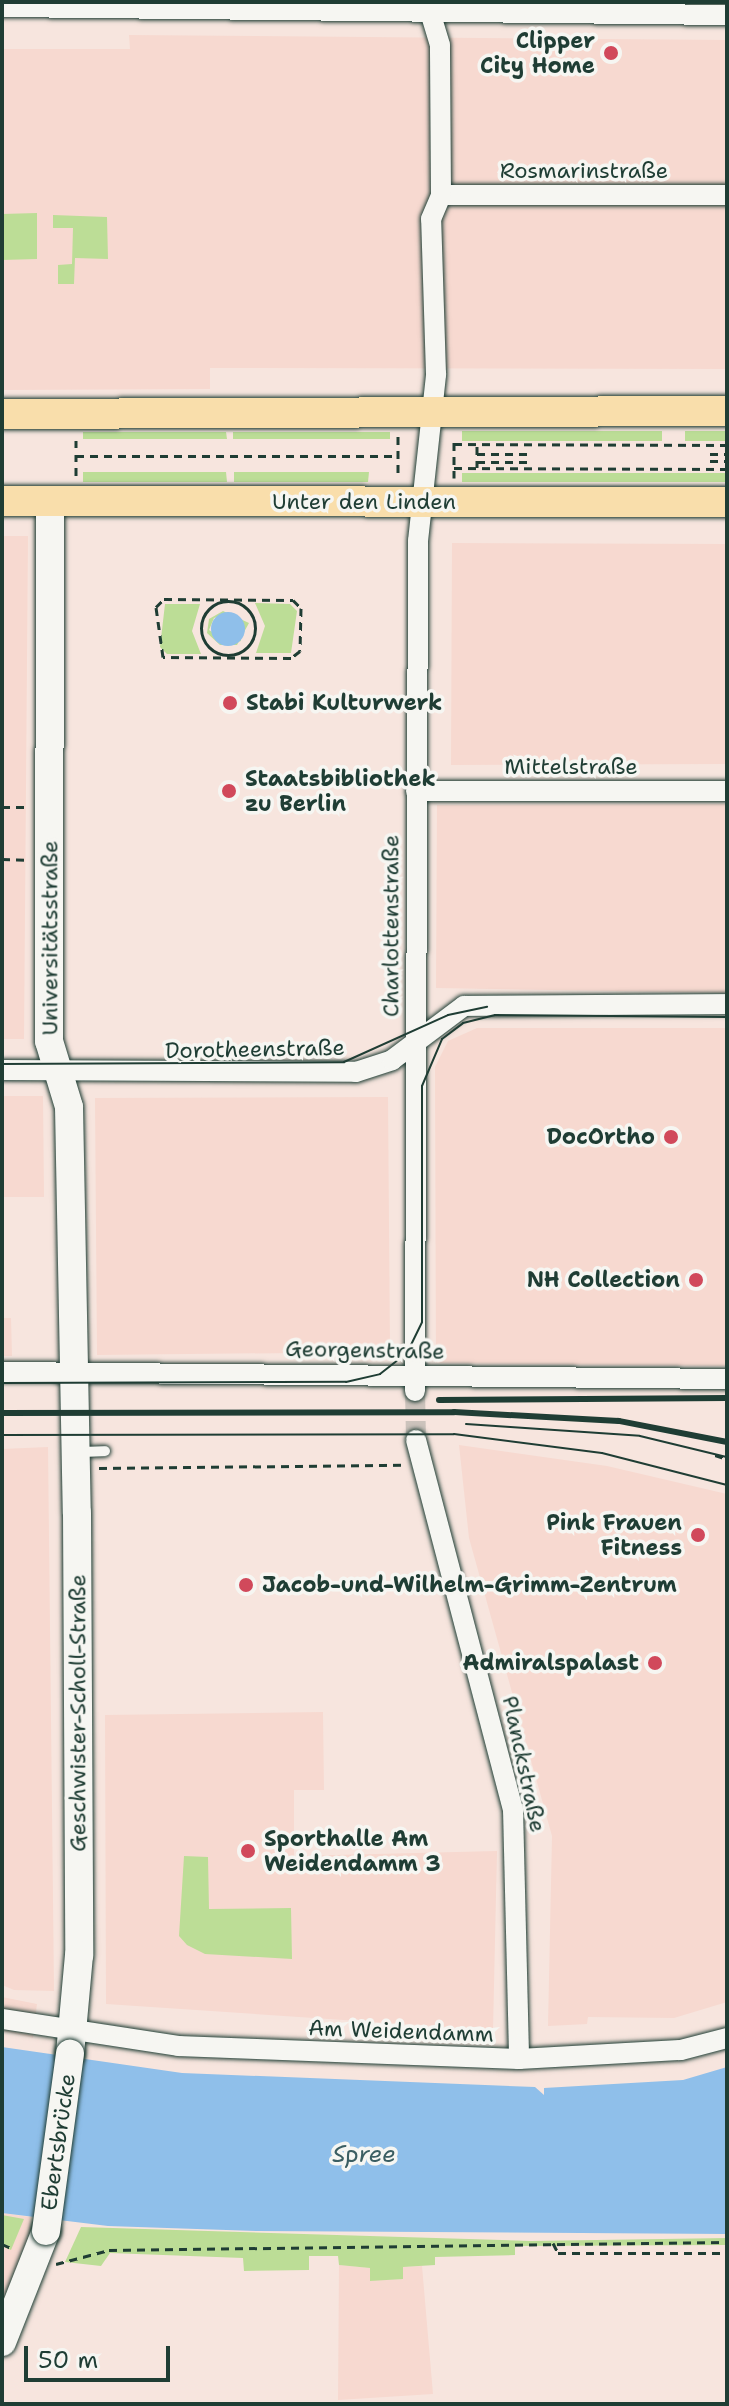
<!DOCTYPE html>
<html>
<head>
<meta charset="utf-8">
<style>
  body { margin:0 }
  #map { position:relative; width:729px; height:2406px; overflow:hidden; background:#f7e5de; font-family:"Shantell Sans",sans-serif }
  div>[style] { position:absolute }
  .built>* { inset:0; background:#f7d9d0 }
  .green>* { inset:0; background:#bcdd96 }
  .water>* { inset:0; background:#8fbfea }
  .round { border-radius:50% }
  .street-tunnel>* { height:20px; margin-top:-10px; transform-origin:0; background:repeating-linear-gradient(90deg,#ccc3bc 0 20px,transparent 0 30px) }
  .path>* { height:3px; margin-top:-1.5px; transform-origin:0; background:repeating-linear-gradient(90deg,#1f3d34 0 8px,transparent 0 14px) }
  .path>.ring { margin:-1.5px; padding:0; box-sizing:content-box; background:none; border:3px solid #1f3d34; border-radius:50% }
  .roads { filter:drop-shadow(0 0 2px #1f3d34) drop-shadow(0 0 2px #1f3d34) }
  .lane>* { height:10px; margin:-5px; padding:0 5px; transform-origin:5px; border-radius:5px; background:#f6f6f2 }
  .street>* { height:20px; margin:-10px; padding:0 10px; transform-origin:10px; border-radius:10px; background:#f6f6f2 }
  .secondary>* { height:28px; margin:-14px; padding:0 14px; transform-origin:14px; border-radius:14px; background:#f6f6f2 }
  .primary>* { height:30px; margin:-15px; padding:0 15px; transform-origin:15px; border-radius:15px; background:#f9deab }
  .tram>* { height:2px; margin:-1px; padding:0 1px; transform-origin:1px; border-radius:1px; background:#1f3d34 }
  .rail>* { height:6px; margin:-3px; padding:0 3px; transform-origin:3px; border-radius:3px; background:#1f3d34 }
  .bridges { filter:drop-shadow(0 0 2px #1f3d34) drop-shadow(0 0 2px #1f3d34) }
  .secondary-bridge>* { height:28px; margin:-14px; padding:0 14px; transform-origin:14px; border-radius:14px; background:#f6f6f2 }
  .dots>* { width:22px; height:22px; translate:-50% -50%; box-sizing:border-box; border:4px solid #f6f6f2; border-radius:50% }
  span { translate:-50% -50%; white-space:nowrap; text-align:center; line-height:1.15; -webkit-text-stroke:7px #f6f6f2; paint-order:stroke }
  .poi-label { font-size:22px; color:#1f3d34; font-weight:700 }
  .right { translate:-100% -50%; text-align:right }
  .left { translate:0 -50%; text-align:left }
  .street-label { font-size:22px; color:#1f3d34 }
  .water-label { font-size:24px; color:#3b5e62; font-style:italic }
  .frame { position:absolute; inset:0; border:4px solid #1f3d34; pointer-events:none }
  .scale { position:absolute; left:24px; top:2346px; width:146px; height:36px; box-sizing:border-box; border:4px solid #1f3d34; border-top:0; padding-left:10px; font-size:24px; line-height:28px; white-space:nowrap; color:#1f3d34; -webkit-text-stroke:6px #f6f6f2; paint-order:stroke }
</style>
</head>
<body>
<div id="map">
  <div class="built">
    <i style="clip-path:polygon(129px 35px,727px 40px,727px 369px,210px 368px,210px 389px,2px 390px,2px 49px,130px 49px)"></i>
    <i style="clip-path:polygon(2px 536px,28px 536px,24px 1039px,2px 1039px)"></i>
    <i style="clip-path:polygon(452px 543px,727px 544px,727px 764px,451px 765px)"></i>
    <i style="clip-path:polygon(727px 804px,727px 993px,436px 988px,437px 805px)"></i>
    <i style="clip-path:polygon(477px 1028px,727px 1028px,727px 1366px,436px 1363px,435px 1067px,448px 1041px)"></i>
    <i style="clip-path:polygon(2px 1096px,43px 1096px,44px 1197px,2px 1197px)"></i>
    <i style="clip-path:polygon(388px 1097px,390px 1352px,97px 1355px,95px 1098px)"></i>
    <i style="clip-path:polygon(2px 1318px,11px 1318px,12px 1356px,2px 1356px)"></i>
    <i style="clip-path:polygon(459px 1445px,607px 1466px,727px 1494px,727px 2002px,674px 2018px,588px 2017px,587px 2024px,548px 2026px,552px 1836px,469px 1538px)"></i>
    <i style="clip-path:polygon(48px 1447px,54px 1991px,14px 1990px,2px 1985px,2px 1449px)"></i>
    <i style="clip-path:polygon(323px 1712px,324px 1790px,294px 1790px,294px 1856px,497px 1851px,493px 2030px,106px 2004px,105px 1715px)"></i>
    <i style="clip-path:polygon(2px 1997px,37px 2004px,33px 2038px,2px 2031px)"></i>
    <i style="clip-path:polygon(2px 2213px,31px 2217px,30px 2228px,37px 2230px,2px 2307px)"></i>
    <i style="clip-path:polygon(339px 2265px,370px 2268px,370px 2280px,402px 2279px,403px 2267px,422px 2266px,433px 2394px,338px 2400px)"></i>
  </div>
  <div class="green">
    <i style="clip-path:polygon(37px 213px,37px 259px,2px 260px,2px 214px)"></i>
    <i style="clip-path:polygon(53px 215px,107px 217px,108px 259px,75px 258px,74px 284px,58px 284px,58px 265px,72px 264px,73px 228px,53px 228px)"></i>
    <i style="clip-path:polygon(462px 431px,662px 431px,662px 441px,462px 441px)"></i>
    <i style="clip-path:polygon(685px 431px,727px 431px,727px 441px,685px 441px)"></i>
    <i style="clip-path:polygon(83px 432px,226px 432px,227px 439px,83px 439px)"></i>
    <i style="clip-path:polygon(233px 432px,390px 432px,390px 439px,233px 439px)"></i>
    <i style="clip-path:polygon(83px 472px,226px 472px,227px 482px,83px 482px)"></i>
    <i style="clip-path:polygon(234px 472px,369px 472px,368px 482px,234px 482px)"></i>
    <i style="clip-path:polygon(462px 473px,727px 473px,727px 482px,462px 482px)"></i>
    <i style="clip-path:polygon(255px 603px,290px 604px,297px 611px,291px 653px,256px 653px,265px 626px)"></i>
    <i style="clip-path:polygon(165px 604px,200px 604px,192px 631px,201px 654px,167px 654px,160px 647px)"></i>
    <i style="clip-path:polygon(evenodd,223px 611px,249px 623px,237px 645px,220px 645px,207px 633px,209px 619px,223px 611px,230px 613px,241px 641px,231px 644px,209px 630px,214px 618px,230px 613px)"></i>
    <i style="clip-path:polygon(184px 1856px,208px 1857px,209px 1909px,291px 1908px,292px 1959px,205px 1954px,187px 1945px,179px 1936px)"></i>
    <i style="clip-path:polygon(2px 2215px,24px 2219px,11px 2250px,2px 2246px)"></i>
    <i style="clip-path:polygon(81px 2227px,531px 2241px,727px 2238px,727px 2245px,515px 2246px,515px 2255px,435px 2257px,435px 2265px,403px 2267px,403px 2279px,370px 2281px,370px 2268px,339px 2265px,338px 2256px,309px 2256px,309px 2270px,244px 2271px,243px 2258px,110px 2253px,101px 2266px,65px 2262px)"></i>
  </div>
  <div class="water">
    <i class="round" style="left:211px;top:612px;width:34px;height:34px"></i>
    <i style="clip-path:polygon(2px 2047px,182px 2073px,535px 2087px,544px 2095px,544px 2088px,683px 2080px,727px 2067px,727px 2234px,257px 2231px,108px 2226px,2px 2213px)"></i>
  </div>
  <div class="street-tunnel">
    <i style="left:415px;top:1391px;width:49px;rotate:88.8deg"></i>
  </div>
  <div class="path">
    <i style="left:398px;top:436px;width:40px;rotate:90deg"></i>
    <i style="left:76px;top:440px;width:36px;rotate:90deg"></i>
    <i style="left:454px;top:444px;width:273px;rotate:0.2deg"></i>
    <i style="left:477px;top:454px;width:50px"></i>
    <i style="left:710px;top:454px;width:17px"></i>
    <i style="left:76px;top:456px;width:322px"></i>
    <i style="left:710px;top:461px;width:17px"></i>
    <i style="left:477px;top:462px;width:50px"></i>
    <i style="left:454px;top:468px;width:273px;rotate:0.2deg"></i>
    <i style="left:477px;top:468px;width:24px;rotate:-90deg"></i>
    <i style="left:454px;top:478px;width:40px;rotate:-90deg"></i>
    <i style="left:164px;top:599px;width:129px;rotate:0.4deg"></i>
    <i style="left:293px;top:600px;width:11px;rotate:45deg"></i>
    <i style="left:301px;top:608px;width:43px;rotate:91.3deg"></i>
    <i style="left:300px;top:651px;width:11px;rotate:142deg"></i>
    <i style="left:291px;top:658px;width:128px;rotate:-179.6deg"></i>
    <i style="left:163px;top:657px;width:50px;rotate:-98deg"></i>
    <i style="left:156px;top:607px;width:11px;rotate:-45deg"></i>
    <i class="ring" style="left:201px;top:601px;width:51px;height:51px"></i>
    <i style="left:2px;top:807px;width:24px"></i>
    <i style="left:2px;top:859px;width:23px;rotate:2deg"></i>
    <i style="left:715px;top:1455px;width:13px;rotate:18deg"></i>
    <i style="left:99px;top:1468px;width:304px;rotate:-0.6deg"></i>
    <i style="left:553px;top:2243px;width:11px;rotate:63deg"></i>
    <i style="left:558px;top:2253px;width:169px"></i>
    <i style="left:2px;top:2244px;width:12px;rotate:24deg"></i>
    <i style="left:56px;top:2264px;width:55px;rotate:-14.8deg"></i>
    <i style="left:109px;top:2250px;width:618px;rotate:-0.74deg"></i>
  </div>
  <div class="roads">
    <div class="lane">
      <i style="left:79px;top:1452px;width:26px;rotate:-2deg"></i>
    </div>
    <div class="street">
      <i style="left:2px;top:7px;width:725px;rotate:0.63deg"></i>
      <i style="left:441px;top:195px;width:286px"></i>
      <i style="left:416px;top:791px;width:311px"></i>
      <i style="left:2px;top:1070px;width:354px;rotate:0.3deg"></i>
      <i style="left:356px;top:1072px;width:38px;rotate:-18deg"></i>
      <i style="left:392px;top:1060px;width:90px;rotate:-36.9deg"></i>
      <i style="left:464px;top:1006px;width:263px;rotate:-0.4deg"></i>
      <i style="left:2px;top:1372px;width:725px;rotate:0.55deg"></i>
      <i style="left:415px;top:1391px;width:850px;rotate:-89.8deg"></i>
      <i style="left:418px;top:541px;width:168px;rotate:-83.8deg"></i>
      <i style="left:436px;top:374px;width:155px;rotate:-91.8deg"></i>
      <i style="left:431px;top:219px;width:26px;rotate:-67deg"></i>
      <i style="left:441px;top:195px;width:150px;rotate:-90.4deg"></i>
      <i style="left:440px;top:45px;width:45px;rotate:-106.8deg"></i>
      <i style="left:416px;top:1440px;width:382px;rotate:75.3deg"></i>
      <i style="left:513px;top:1809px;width:250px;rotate:88.6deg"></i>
      <i style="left:2px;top:2019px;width:178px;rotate:8.7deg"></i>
      <i style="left:178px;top:2046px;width:341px;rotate:2.2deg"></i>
      <i style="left:519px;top:2059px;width:162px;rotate:-3.2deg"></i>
      <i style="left:681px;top:2050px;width:48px;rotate:-14.6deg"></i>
    </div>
    <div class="secondary">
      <i style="left:50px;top:501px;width:540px;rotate:90.11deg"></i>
      <i style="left:49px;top:1041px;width:69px;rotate:73.1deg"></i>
      <i style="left:69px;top:1107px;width:406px;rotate:88.9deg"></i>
      <i style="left:77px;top:1513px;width:442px;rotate:89.7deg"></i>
      <i style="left:79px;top:1955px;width:99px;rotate:95.2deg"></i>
      <i style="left:2px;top:2342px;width:119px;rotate:-68.4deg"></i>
    </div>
    <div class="primary">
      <i style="left:2px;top:414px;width:725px;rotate:-0.24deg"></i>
      <i style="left:2px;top:501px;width:725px;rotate:0.08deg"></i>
    </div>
  </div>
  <div class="tram">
    <i style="left:2px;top:1064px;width:342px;rotate:-0.3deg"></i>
    <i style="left:344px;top:1062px;width:114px;rotate:-24.3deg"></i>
    <i style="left:448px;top:1015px;width:40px;rotate:-12deg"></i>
    <i style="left:2px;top:1383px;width:344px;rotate:-0.2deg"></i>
    <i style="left:346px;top:1382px;width:35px;rotate:-13deg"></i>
    <i style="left:380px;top:1374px;width:34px;rotate:-38deg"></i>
    <i style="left:407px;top:1353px;width:34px;rotate:-64deg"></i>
    <i style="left:422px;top:1322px;width:236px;rotate:-90deg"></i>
    <i style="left:422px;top:1086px;width:51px;rotate:-66.9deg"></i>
    <i style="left:442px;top:1039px;width:26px;rotate:-37deg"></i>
    <i style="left:463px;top:1023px;width:33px;rotate:-14deg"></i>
    <i style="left:495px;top:1015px;width:232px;rotate:0.5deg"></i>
    <i style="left:466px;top:1424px;width:174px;rotate:3.9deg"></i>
    <i style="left:640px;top:1436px;width:89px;rotate:13.6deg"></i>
    <i style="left:2px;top:1435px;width:452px;rotate:-0.1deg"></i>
    <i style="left:454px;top:1434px;width:149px;rotate:7.3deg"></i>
    <i style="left:602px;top:1453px;width:129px;rotate:14.4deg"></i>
  </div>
  <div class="rail">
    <i style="left:439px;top:1400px;width:288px;rotate:-0.4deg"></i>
    <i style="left:2px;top:1413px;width:452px;rotate:-0.1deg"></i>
    <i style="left:454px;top:1412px;width:165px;rotate:3.1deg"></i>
    <i style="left:619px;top:1421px;width:110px;rotate:11deg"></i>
  </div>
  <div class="bridges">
    <div class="secondary-bridge">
      <i style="left:46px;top:2231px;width:179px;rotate:-82.3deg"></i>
    </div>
  </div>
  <div class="dots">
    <i style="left:611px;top:53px;background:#d1495b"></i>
    <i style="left:230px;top:703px;background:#d1495b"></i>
    <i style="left:229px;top:791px;background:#d1495b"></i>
    <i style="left:671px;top:1137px;background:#d1495b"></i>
    <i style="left:696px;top:1280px;background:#d1495b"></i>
    <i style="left:698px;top:1535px;background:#d1495b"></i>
    <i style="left:246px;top:1585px;background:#d1495b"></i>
    <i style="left:655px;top:1663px;background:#d1495b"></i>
    <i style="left:248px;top:1851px;background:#d1495b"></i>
  </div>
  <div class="poi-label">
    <span class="right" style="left:595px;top:53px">Clipper<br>City Home</span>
    <span class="left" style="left:246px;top:703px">Stabi Kulturwerk</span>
    <span class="left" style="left:245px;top:791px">Staatsbibliothek<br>zu Berlin</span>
    <span class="right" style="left:655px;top:1137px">DocOrtho</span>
    <span class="right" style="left:680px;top:1280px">NH Collection</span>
    <span class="right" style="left:682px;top:1535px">Pink Frauen<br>Fitness</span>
    <span class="left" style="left:262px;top:1585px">Jacob-und-Wilhelm-Grimm-Zentrum</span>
    <span class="right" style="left:639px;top:1663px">Admiralspalast</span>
    <span class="left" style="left:264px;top:1851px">Sporthalle Am<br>Weidendamm 3</span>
  </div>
  <div class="street-label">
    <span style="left:584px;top:171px">Rosmarinstraße</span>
    <span style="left:364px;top:502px">Unter den Linden</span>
    <span style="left:571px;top:767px">Mittelstraße</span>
    <span style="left:391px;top:926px;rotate:-90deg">Charlottenstraße</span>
    <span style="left:50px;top:938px;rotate:-90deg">Universitätsstraße</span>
    <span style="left:255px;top:1049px;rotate:-1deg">Dorotheenstraße</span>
    <span style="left:365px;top:1350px;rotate:1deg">Georgenstraße</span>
    <span style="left:78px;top:1713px;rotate:-90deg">Geschwister-Scholl-Straße</span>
    <span style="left:524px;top:1764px;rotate:78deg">Planckstraße</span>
    <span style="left:401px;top:2031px;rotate:2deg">Am Weidendamm</span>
    <span style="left:58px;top:2142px;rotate:-82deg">Ebertsbrücke</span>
  </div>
  <div class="water-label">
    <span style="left:364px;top:2155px">Spree</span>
  </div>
  <div class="frame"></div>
  <div class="scale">50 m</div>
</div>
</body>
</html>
